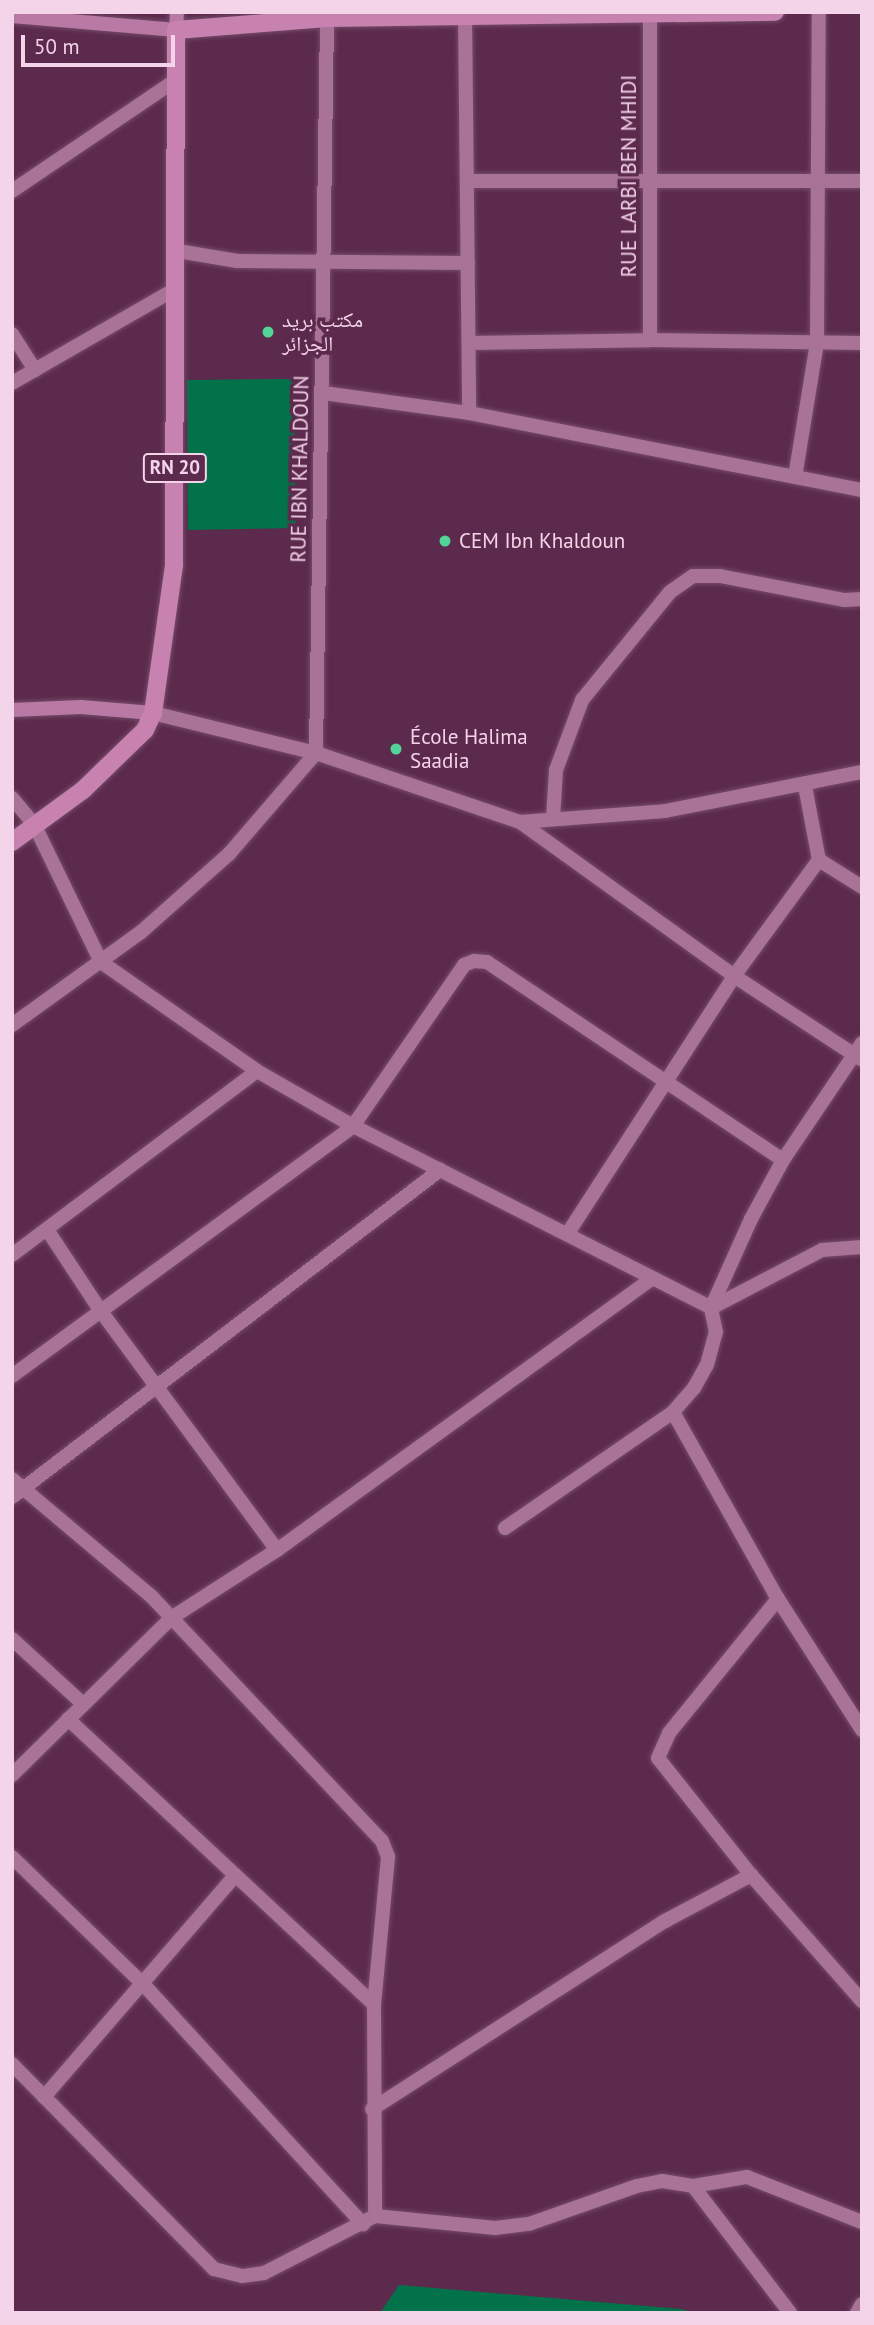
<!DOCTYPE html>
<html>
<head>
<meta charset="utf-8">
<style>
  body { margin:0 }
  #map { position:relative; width:874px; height:2325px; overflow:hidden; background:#5c2a4d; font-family:"PT Sans","Noto Naskh Arabic",sans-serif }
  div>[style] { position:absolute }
  .green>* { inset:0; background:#02724a }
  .roads { filter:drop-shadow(0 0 2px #754b69) drop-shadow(0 0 2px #754b69) }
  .street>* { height:14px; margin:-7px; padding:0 7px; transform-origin:7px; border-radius:7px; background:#a97297 }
  .secondary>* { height:14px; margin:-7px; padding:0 7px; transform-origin:7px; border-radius:7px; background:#b87aa4 }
  .primary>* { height:18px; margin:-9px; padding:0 9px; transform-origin:9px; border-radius:9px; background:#c882b0 }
  .dots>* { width:19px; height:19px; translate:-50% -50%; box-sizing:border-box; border:4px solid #5c2a4d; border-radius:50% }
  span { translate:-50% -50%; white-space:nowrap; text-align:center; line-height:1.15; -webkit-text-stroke:7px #5c2a4d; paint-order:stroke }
  .shield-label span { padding:2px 5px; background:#5c2a4d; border:2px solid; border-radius:5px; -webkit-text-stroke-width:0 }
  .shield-label { font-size:19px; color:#f4d4e8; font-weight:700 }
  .street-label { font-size:21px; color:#f4d4e8 }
  .poi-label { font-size:21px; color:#f4d4e8 }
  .left { translate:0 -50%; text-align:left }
  .frame { position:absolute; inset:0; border:14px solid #f4d4e8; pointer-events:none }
  .scale { position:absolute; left:21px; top:35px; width:154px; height:32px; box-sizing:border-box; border:4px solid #f4d4e8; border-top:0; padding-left:9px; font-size:21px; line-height:24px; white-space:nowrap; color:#f4d4e8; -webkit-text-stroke:5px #5c2a4d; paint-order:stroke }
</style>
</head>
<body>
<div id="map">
  <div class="green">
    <i style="clip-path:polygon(294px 379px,296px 528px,188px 530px,187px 380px)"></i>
    <i style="clip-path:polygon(399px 2285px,681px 2309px,695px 2313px,380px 2313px)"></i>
  </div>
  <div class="roads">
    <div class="street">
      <i style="left:465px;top:12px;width:401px;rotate:89.4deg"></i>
      <i style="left:467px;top:181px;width:395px"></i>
      <i style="left:12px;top:191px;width:194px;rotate:-34.1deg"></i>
      <i style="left:178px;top:251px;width:60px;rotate:9.6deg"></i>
      <i style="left:237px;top:261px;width:231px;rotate:0.5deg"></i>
      <i style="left:12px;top:334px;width:43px;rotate:57.4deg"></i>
      <i style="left:650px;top:340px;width:328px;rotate:-90deg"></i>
      <i style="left:469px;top:343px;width:181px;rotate:-0.9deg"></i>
      <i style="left:650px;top:340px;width:212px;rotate:0.8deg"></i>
      <i style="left:12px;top:383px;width:185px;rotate:-29.9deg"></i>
      <i style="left:323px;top:393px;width:147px;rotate:7.8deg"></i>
      <i style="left:469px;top:413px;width:400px;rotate:11.1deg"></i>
      <i style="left:795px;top:477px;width:137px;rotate:-80.7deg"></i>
      <i style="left:817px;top:342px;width:330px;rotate:-89.7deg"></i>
      <i style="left:153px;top:713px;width:168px;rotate:13.8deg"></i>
      <i style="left:316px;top:753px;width:215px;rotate:18.7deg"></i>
      <i style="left:520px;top:822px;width:145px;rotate:-4.3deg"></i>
      <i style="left:665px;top:811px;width:201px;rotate:-11.2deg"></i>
      <i style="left:805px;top:786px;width:75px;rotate:79.3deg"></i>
      <i style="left:819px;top:860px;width:51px;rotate:32.1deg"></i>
      <i style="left:12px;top:798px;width:34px;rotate:50deg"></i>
      <i style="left:34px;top:824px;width:153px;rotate:64.1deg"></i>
      <i style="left:101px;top:962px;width:190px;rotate:34.9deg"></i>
      <i style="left:257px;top:1071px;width:111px;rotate:29.8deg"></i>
      <i style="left:353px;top:1126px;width:402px;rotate:26.9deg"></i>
      <i style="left:711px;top:1308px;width:125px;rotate:-27.6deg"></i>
      <i style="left:822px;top:1250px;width:40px;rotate:-4.3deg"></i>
      <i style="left:553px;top:818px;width:48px;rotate:-86.4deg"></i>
      <i style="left:556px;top:770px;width:75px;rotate:-69.6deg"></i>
      <i style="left:582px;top:700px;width:139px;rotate:-50.8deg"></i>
      <i style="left:670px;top:592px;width:28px;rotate:-35deg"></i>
      <i style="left:693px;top:576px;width:27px"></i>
      <i style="left:720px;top:576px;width:127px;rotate:10.9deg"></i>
      <i style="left:845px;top:600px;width:17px;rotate:-3deg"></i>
      <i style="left:520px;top:822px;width:264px;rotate:35.7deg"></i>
      <i style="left:734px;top:976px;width:152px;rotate:33.2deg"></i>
      <i style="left:12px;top:1025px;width:159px;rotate:-35.8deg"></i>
      <i style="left:141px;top:932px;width:118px;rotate:-41.6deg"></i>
      <i style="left:229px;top:854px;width:133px;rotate:-49.3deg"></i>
      <i style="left:316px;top:753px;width:735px;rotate:-89.14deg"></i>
      <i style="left:48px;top:1231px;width:95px;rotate:56.6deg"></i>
      <i style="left:100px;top:1310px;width:298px;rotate:53.6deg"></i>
      <i style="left:568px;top:1233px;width:306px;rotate:-57.1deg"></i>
      <i style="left:734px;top:976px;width:144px;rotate:-53.8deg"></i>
      <i style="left:12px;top:1255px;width:306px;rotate:-36.9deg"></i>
      <i style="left:12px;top:1376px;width:423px;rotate:-36.2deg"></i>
      <i style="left:353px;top:1126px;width:196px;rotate:-55.4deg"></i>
      <i style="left:464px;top:965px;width:11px;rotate:-22deg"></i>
      <i style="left:474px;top:961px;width:13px;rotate:4deg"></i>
      <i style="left:487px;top:962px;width:356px;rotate:33.8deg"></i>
      <i style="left:673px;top:1412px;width:214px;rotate:60.7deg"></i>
      <i style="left:778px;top:1599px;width:156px;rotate:57.3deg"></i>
      <i style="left:12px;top:1479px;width:183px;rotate:40.1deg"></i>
      <i style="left:152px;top:1597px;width:335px;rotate:46.7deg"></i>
      <i style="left:382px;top:1841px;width:17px;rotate:69deg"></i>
      <i style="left:388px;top:1857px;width:148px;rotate:95.4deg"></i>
      <i style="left:374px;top:2004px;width:212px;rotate:89.7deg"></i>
      <i style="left:375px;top:2216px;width:125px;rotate:152.8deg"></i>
      <i style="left:264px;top:2273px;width:22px;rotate:172deg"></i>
      <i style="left:242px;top:2276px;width:29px;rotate:-166deg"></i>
      <i style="left:214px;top:2269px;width:288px;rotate:-134.6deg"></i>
      <i style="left:12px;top:1497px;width:539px;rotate:-37.38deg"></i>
      <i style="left:505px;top:1528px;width:204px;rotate:-34.6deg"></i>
      <i style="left:673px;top:1412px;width:32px;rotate:-49deg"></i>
      <i style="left:694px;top:1388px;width:26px;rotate:-61deg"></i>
      <i style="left:707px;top:1365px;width:34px;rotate:-75deg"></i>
      <i style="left:716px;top:1332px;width:25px;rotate:-102deg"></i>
      <i style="left:711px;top:1308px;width:98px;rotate:-65.8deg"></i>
      <i style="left:751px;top:1219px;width:67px;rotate:-61.5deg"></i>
      <i style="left:783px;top:1160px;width:141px;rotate:-56deg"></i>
      <i style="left:12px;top:1639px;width:95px;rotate:42.4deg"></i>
      <i style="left:68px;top:1719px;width:418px;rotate:43deg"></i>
      <i style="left:12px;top:1775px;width:223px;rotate:-44.6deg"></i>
      <i style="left:171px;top:1618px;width:126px;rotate:-32.7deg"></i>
      <i style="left:277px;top:1550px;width:463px;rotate:-35.9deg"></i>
      <i style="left:12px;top:1857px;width:182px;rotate:44.1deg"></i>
      <i style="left:143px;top:1984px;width:326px;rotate:47.5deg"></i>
      <i style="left:751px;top:1875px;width:149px;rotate:-128.5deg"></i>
      <i style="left:658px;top:1758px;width:27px;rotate:-66deg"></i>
      <i style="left:669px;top:1733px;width:173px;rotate:-50.9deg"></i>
      <i style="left:44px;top:2097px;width:292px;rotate:-49.2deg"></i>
      <i style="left:372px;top:2109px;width:348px;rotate:-32.7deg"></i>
      <i style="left:665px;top:1921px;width:98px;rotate:-28.1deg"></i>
      <i style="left:751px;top:1875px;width:168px;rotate:48.6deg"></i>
      <i style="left:693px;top:2186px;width:160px;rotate:52.6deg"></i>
      <i style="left:375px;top:2216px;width:121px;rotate:5.7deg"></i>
      <i style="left:495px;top:2228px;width:34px;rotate:-7deg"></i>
      <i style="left:529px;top:2224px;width:114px;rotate:-19.4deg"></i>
      <i style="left:637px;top:2186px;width:25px;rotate:-11deg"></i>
      <i style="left:662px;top:2181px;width:31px;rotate:9deg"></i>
      <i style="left:693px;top:2186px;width:55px;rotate:-9.5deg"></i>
      <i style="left:747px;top:2177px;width:123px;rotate:21.4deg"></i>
      <i style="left:857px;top:2313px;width:10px;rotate:-61deg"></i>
    </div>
    <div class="secondary">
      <i style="left:12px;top:16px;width:165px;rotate:4.9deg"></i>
      <i style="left:176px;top:30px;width:18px;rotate:-87deg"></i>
      <i style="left:12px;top:710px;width:69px;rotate:-2.5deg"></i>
      <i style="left:81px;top:707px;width:72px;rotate:4.8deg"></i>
    </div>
    <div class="primary">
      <i style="left:12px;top:842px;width:88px;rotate:-36.2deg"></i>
      <i style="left:83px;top:790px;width:86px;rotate:-44.1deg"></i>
      <i style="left:145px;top:730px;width:19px;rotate:-65deg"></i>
      <i style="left:153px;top:713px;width:149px;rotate:-81.9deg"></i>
      <i style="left:174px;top:565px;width:535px;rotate:-89.79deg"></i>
      <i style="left:176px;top:30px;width:151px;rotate:-4.5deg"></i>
      <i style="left:327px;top:18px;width:448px;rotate:-0.8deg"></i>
    </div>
  </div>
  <div class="dots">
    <i style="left:268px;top:332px;background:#52d397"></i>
    <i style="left:445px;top:541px;background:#52d397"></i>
    <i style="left:396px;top:749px;background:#52d397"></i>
  </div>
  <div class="shield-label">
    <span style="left:175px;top:468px">RN 20</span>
  </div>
  <div class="street-label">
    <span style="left:629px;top:176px;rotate:-90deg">RUE LARBI BEN MHIDI</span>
    <span style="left:300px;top:469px;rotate:-89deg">RUE IBN KHALDOUN</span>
  </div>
  <div class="poi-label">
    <span class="left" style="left:282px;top:332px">مكتب بريد<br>الجزائر</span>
    <span class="left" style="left:459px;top:541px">CEM Ibn Khaldoun</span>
    <span class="left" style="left:410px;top:749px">École Halima<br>Saadia</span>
  </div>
  <div class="frame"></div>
  <div class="scale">50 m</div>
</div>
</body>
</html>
